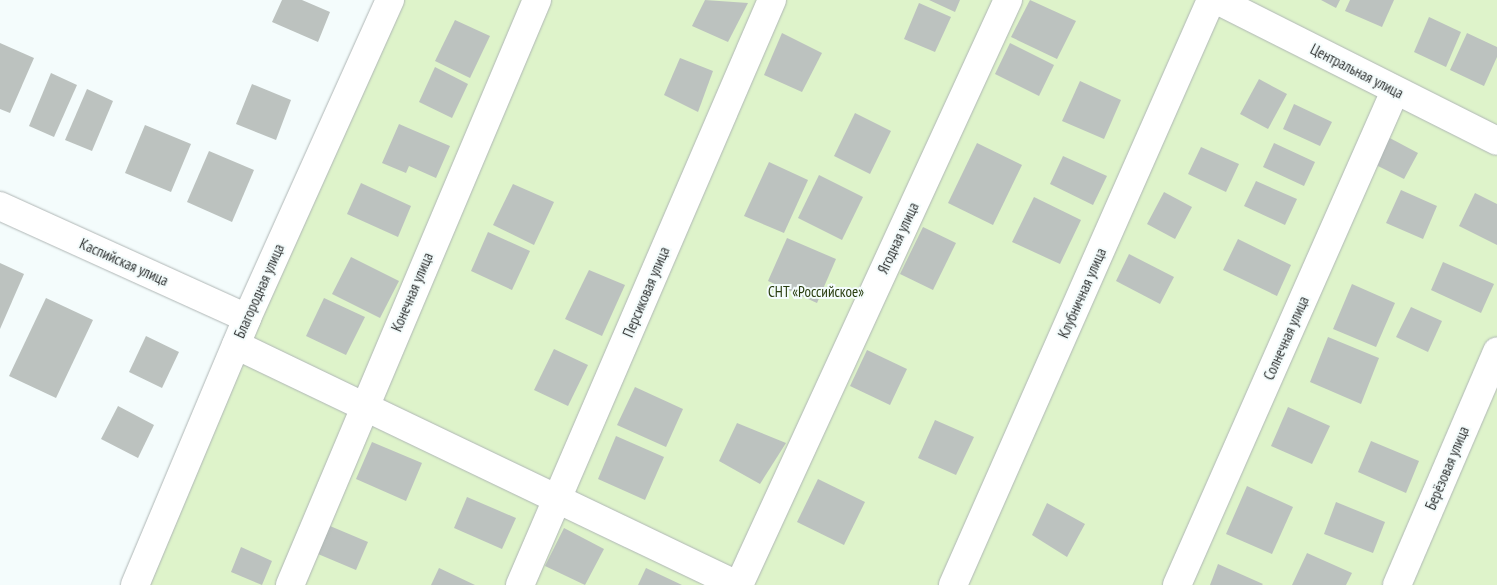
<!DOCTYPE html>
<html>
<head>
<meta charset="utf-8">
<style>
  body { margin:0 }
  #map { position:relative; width:1497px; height:585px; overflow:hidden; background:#f4fcfc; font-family:"PT Sans Narrow",sans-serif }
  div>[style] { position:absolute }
  .green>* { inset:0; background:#def3ca }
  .building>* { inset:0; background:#bcc2bf }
  .roads { filter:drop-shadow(0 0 1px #afb6b5) drop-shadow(0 0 1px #afb6b5) }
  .minor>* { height:28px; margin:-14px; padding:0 14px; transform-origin:14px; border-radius:14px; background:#fff }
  span { translate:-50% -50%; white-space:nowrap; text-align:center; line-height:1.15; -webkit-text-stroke:4px #f4fcfc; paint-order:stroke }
  .street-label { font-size:15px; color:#303333 }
  .park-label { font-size:15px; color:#293d0f }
</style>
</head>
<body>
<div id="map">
  <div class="green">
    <i style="clip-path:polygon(390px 0,1497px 0,1497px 585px,135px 585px)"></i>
  </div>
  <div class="building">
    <i style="clip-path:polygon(282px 0,302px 0,330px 12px,318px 42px,272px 22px)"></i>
    <i style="clip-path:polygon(705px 0,748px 3px,728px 42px,692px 26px)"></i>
    <i style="clip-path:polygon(929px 0,960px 0,955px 12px)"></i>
    <i style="clip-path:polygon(1030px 0,1076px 21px,1057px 59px,1011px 37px)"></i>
    <i style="clip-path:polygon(1321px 0,1340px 0,1336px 8px)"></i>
    <i style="clip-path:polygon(1350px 0,1394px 0,1382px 27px,1345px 11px)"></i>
    <i style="clip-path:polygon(919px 3px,951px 17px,935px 52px,904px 39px)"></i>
    <i style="clip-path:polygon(1429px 17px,1461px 32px,1446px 67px,1414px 52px)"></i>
    <i style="clip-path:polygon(455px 20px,490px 36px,470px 78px,435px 61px)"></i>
    <i style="clip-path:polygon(782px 33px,822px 53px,802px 92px,764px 75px)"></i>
    <i style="clip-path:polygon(1467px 33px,1497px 47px,1497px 57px,1484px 86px,1450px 70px)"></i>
    <i style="clip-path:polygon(0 43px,34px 58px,10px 113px,0 109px)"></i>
    <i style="clip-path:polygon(1010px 43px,1054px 65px,1039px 96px,995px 74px)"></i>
    <i style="clip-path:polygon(680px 58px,713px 71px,698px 112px,664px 95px)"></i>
    <i style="clip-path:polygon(435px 67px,468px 84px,452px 118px,419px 102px)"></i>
    <i style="clip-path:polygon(51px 73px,77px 85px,54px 137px,29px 126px)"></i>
    <i style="clip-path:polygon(1259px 79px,1287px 94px,1268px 129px,1240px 114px)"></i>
    <i style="clip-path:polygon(1080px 81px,1121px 100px,1104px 139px,1062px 121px)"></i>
    <i style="clip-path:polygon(252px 84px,291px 100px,276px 140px,236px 124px)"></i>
    <i style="clip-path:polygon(87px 89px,113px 101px,92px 151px,65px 140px)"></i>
    <i style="clip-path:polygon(1294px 104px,1332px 122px,1320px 146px,1283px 129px)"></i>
    <i style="clip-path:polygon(855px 113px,891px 131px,870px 174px,834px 156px)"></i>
    <i style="clip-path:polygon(399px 124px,450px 146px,436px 178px,409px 166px,406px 173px,382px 163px)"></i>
    <i style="clip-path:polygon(145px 125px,191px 144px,171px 192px,125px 173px)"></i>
    <i style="clip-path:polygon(1386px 136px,1418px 153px,1404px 179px,1372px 163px)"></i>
    <i style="clip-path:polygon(977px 143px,1022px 165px,993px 225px,948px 203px)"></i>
    <i style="clip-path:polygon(1274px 143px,1315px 162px,1304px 186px,1263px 167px)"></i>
    <i style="clip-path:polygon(1201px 147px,1239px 164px,1226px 192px,1188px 174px)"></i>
    <i style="clip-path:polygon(209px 151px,254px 170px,232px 222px,187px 202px)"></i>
    <i style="clip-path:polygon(1063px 156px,1107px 176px,1093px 205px,1050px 184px)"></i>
    <i style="clip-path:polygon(769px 162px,808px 180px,784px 233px,744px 216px)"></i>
    <i style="clip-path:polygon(819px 175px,863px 197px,842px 240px,798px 218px)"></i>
    <i style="clip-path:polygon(1256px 181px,1297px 199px,1285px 225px,1244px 206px)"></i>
    <i style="clip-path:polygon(361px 183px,411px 206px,398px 237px,347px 214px)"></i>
    <i style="clip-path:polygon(513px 184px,554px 202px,534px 245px,493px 225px)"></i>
    <i style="clip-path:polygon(1401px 190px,1437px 206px,1423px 239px,1386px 223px)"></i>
    <i style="clip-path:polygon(1164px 192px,1192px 207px,1175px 239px,1147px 224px)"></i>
    <i style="clip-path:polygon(1475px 193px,1497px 204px,1497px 245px,1459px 226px)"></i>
    <i style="clip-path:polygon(1034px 197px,1081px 220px,1060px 264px,1012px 242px)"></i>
    <i style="clip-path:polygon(923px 227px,956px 243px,933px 290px,900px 274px)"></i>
    <i style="clip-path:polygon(488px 232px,530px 251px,512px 290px,471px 271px)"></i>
    <i style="clip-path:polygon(787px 238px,836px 259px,817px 303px,768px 281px)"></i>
    <i style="clip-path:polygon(1238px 239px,1291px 265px,1277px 296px,1223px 270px)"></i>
    <i style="clip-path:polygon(1129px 254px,1174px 277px,1160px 304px,1116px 281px)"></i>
    <i style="clip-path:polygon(351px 257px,399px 281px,380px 318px,332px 294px)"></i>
    <i style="clip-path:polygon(1443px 262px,1494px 284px,1481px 313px,1431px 290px)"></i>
    <i style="clip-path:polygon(0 263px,24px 274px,0 329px)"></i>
    <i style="clip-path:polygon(589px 270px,625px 285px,602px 336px,565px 319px)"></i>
    <i style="clip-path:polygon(1352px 284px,1395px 303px,1376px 347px,1333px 329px)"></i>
    <i style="clip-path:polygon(46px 298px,93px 320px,56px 398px,9px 376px)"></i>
    <i style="clip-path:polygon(324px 298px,365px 317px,346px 355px,306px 336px)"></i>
    <i style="clip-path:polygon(1411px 307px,1442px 321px,1428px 352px,1396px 337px)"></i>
    <i style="clip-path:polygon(146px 336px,179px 352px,162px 388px,129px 372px)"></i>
    <i style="clip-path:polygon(1328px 337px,1379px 358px,1361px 404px,1310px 382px)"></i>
    <i style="clip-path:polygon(554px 349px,588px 365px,568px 406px,534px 390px)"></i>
    <i style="clip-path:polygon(867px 350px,907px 369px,890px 405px,850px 386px)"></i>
    <i style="clip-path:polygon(635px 387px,683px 409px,666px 447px,617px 425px)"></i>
    <i style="clip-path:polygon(118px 406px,154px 425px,138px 458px,101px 439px)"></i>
    <i style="clip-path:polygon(1288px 407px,1330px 426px,1312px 464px,1271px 446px)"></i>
    <i style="clip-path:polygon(935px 420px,974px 437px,956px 475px,918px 458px)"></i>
    <i style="clip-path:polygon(737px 423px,786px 443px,760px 484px,719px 461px)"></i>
    <i style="clip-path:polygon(616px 436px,664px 457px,645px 500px,598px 479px)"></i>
    <i style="clip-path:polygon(1371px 441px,1419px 461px,1406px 493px,1358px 472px)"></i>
    <i style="clip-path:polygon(372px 442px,422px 463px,406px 501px,356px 479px)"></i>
    <i style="clip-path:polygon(818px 479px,865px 502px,844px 545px,797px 522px)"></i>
    <i style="clip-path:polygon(1247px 486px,1293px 507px,1272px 554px,1226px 534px)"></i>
    <i style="clip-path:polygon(467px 497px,516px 518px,502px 549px,454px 528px)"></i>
    <i style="clip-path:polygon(1336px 502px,1385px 522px,1373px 553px,1324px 534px)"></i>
    <i style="clip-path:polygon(1047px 503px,1085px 524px,1067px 557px,1032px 535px)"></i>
    <i style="clip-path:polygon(330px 526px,368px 542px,356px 570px,318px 554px)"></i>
    <i style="clip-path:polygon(564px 528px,604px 549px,585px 585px,545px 566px)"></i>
    <i style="clip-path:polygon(241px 547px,272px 561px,262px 585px,231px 572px)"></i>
    <i style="clip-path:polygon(1307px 553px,1352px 573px,1346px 585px,1292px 585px)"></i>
    <i style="clip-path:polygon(1218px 564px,1263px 584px,1262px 585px,1210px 585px)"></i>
    <i style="clip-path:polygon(439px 568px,475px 585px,431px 585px)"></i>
    <i style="clip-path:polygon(646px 568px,682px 585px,638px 585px)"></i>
  </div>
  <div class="roads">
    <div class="minor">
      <i style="left:1217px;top:0;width:313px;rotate:26.7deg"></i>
      <i style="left:0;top:206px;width:271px;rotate:24.4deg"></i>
      <i style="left:236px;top:345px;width:556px;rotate:25.6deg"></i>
      <i style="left:135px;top:585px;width:290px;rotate:-67.2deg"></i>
      <i style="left:247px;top:318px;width:349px;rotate:-65.8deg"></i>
      <i style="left:290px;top:585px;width:635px;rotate:-67.11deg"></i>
      <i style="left:520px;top:585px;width:637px;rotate:-66.7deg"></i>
      <i style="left:739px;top:585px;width:644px;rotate:-65.31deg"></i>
      <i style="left:953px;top:585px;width:639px;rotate:-66.2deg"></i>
      <i style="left:1177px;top:585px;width:540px;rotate:-66.19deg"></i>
      <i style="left:1397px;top:585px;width:254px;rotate:-66.8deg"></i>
    </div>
  </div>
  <div class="street-label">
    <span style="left:1357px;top:71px;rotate:27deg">Центральная улица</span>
    <span style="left:898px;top:238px;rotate:-65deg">Ягодная улица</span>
    <span style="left:124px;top:262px;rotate:24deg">Каспийская улица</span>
    <span style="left:259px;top:291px;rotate:-66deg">Благородная улица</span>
    <span style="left:412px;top:292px;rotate:-67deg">Конечная улица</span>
    <span style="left:646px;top:292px;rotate:-67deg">Персиковая улица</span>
    <span style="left:1082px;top:293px;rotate:-66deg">Клубничная улица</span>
    <span style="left:1286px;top:338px;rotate:-66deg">Солнечная улица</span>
    <span style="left:1447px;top:468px;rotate:-67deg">Берёзовая улица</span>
  </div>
  <div class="park-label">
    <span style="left:816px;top:292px">СНТ «Российское»</span>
  </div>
</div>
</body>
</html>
